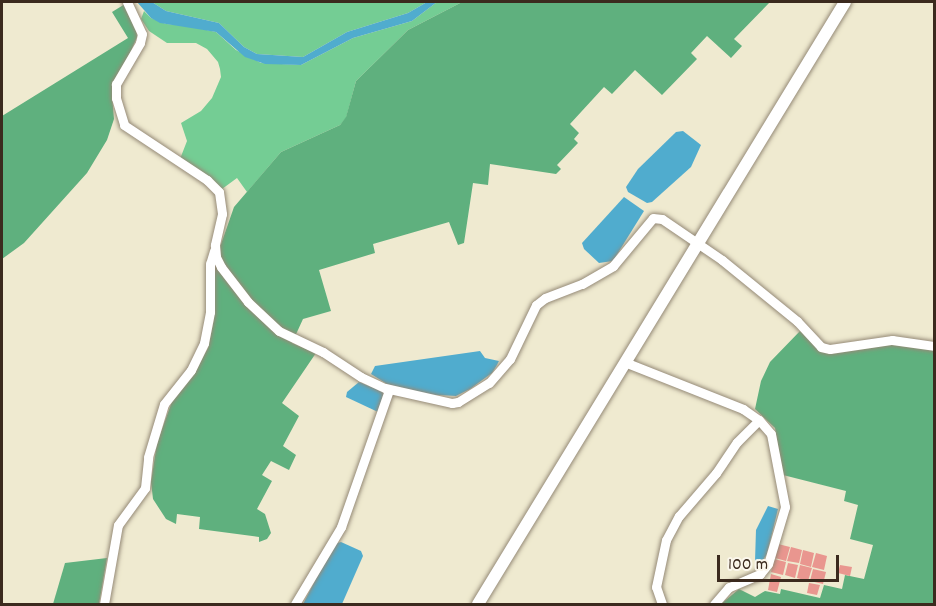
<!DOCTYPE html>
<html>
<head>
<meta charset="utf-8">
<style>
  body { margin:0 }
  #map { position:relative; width:936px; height:606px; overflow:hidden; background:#efead0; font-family:Dekko,sans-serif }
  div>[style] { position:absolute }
  .green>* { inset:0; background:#74cd94 }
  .forest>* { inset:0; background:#5fb07e }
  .water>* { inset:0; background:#50acce }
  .building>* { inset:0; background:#e9968f }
  .roads { filter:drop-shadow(0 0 2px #958a77) drop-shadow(0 0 2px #958a77) }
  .minor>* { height:9px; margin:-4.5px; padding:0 4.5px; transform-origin:4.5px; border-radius:4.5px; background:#fff }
  .tertiary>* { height:12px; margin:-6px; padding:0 6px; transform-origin:6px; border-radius:6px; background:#fff }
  span { translate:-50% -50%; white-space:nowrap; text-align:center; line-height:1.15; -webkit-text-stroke:5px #fbf7ec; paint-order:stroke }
  .frame { position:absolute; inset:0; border:3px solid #3b2a1e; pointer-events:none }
  .scale { position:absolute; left:717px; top:555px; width:122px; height:27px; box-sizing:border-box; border:3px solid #3b2a1e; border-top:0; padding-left:8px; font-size:18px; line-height:21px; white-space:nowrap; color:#3b2a1e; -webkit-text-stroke:4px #fbf7ec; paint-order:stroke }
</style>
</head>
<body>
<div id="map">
  <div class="green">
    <i style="clip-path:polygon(152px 2px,427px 2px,408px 13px,347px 32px,303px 57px,257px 54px,244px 47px,219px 23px,166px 11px)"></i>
    <i style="clip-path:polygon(437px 2px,462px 2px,408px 30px,356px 81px,346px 118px,340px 125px,281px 152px,247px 192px,237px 178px,222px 189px,180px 159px,187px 141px,181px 123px,201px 111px,212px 98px,221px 77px,220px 69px,218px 62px,207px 49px,196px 43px,167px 43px,149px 31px,141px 19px,144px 11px,151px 18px,166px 24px,183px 25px,216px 32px,236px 50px,261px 63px,301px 65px,353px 38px,412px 21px)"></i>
  </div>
  <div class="forest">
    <i style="clip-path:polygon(462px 2px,770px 2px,734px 39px,742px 46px,731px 58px,707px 36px,691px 53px,697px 59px,662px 95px,635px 70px,612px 94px,604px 87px,570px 124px,579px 133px,574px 139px,578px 143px,557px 165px,561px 169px,556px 174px,490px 164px,488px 185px,473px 183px,464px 243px,458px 245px,449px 222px,373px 244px,375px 253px,319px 270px,331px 311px,303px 319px,292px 343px,316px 353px,282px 403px,299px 416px,283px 446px,296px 455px,289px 470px,271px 461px,262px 475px,272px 481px,257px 509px,265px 514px,271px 533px,267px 539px,259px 542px,259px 537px,199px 529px,200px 517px,177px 514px,176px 524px,166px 519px,153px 499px,151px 482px,157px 443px,174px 396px,197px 367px,208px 348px,214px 319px,212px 270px,234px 207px,281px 152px,340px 125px,346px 117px,356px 81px,408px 30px)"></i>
    <i style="clip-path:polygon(125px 4px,136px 28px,137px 37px,112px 95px,114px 119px,107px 140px,87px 173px,24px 243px,2px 259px,2px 116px,128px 38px,112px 12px)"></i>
    <i style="clip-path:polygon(800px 331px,819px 348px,883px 344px,934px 347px,934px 604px,721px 604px,739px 589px,755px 597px,765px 591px,780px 594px,781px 589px,820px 598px,824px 585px,842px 589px,845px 575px,864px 579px,873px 545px,850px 539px,858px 505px,844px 501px,846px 491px,783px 475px,775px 428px,755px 409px,761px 381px,770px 362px)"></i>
    <i style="clip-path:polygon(107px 558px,99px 604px,53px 604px,65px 563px)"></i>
  </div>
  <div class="water">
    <i style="clip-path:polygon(137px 2px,152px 2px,166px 11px,219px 23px,244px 47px,257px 54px,303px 57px,347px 32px,408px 13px,427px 2px,437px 2px,412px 21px,353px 38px,301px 65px,265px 64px,245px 57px,216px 32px,160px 23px,151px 18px)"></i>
    <i style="clip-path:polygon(683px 131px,701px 145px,691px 167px,652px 202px,647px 203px,628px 192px,626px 187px,638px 169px,676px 132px)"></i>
    <i style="clip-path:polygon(624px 197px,644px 211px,613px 261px,599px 263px,584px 249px,582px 243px)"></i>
    <i style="clip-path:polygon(480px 351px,485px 358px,499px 361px,497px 365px,492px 373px,470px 389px,456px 396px,419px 394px,387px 384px,371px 374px,375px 366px)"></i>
    <i style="clip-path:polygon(359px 382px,384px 392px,378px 412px,346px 397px,347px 392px)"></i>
    <i style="clip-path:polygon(768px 506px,778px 509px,767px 554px,761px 563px,755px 561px,756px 530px)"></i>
    <i style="clip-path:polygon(341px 542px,361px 551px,363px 556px,342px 604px,303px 604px,334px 544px)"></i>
  </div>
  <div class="building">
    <i style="clip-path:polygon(778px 544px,790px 547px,786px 561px,775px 558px)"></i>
    <i style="clip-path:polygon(791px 547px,802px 550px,799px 563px,787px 561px)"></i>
    <i style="clip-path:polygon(803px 550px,814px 553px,811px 567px,800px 564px)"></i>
    <i style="clip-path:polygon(816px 553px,827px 556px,824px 570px,812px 567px)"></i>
    <i style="clip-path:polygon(774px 559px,786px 562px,783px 575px,771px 572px)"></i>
    <i style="clip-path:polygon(788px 563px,798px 565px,795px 578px,785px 575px)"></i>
    <i style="clip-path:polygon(800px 565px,812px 568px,808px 581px,797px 578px)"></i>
    <i style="clip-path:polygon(840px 565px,852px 567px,850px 576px,838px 573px)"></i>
    <i style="clip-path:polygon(813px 569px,826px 572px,823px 584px,810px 581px)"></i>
    <i style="clip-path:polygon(771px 574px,781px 577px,777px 592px,768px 590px)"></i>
    <i style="clip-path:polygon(809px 583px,820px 585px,817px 595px,807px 593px)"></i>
  </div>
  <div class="roads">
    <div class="minor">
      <i style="left:127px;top:2px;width:35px;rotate:65deg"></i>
      <i style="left:142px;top:34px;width:9px;rotate:103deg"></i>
      <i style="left:140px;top:43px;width:48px;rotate:120.3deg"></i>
      <i style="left:116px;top:84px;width:14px;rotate:90deg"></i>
      <i style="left:116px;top:98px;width:28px;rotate:73deg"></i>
      <i style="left:124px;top:125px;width:100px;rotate:33.5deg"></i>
      <i style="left:207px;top:180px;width:17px;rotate:45deg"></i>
      <i style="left:219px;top:192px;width:22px;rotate:82deg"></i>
      <i style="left:222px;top:214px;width:32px;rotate:103deg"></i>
      <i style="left:215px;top:245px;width:12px;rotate:85deg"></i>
      <i style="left:216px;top:257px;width:11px;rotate:63deg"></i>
      <i style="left:221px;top:267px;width:44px;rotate:52.4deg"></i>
      <i style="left:248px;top:302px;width:42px;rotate:43.1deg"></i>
      <i style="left:279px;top:331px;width:49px;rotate:25.5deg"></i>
      <i style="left:323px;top:352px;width:45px;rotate:33.3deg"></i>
      <i style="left:361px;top:377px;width:26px;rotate:25deg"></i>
      <i style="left:385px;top:388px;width:69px;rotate:12.6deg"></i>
      <i style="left:452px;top:403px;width:6px;rotate:-9deg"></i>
      <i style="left:458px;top:402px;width:36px;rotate:-32deg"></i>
      <i style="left:489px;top:383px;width:32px;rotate:-49deg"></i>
      <i style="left:510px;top:359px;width:60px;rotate:-64.3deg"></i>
      <i style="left:536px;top:305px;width:11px;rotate:-38deg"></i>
      <i style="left:545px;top:298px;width:40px;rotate:-21deg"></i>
      <i style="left:582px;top:284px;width:36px;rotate:-30deg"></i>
      <i style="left:613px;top:266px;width:62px;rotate:-50.2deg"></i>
      <i style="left:653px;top:218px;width:9px;rotate:6deg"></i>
      <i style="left:662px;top:219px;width:73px;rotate:34.3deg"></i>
      <i style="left:722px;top:260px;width:97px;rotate:39.1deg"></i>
      <i style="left:797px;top:321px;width:35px;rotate:47deg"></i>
      <i style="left:821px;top:347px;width:9px;rotate:13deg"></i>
      <i style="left:830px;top:349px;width:63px;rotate:-8.3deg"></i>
      <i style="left:892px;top:340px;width:42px;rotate:8.1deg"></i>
      <i style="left:627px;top:363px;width:125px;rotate:21.6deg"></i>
      <i style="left:743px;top:409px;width:19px;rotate:35deg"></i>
      <i style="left:759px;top:420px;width:18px;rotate:49deg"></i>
      <i style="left:771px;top:434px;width:74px;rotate:79.1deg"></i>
      <i style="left:785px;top:507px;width:59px;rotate:106.6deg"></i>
      <i style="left:768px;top:564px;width:13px;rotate:129deg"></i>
      <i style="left:760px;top:574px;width:34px;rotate:157deg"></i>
      <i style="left:729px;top:587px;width:23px;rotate:131deg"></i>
      <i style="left:104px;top:604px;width:80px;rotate:-80deg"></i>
      <i style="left:118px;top:525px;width:46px;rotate:-53.9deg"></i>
      <i style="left:145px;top:488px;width:31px;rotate:-84deg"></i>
      <i style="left:148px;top:457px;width:55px;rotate:-73.2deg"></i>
      <i style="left:164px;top:404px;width:43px;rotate:-51.5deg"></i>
      <i style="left:191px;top:370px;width:30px;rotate:-64deg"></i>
      <i style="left:204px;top:343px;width:32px;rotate:-79deg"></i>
      <i style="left:210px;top:312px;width:48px;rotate:-90deg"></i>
      <i style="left:210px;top:264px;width:14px;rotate:-73deg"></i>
      <i style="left:295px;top:604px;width:90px;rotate:-59.1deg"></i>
      <i style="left:341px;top:527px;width:145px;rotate:-70.7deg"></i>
      <i style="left:662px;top:604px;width:18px;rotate:-109deg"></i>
      <i style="left:656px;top:587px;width:48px;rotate:-78deg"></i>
      <i style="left:666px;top:540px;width:27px;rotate:-62deg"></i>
      <i style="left:679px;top:516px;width:57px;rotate:-49.3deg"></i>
      <i style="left:716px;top:473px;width:37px;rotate:-56deg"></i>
      <i style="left:737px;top:442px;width:31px;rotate:-45deg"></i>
    </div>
    <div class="tertiary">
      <i style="left:478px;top:604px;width:705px;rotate:-58.63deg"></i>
    </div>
  </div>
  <div class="frame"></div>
  <div class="scale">100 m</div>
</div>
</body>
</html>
